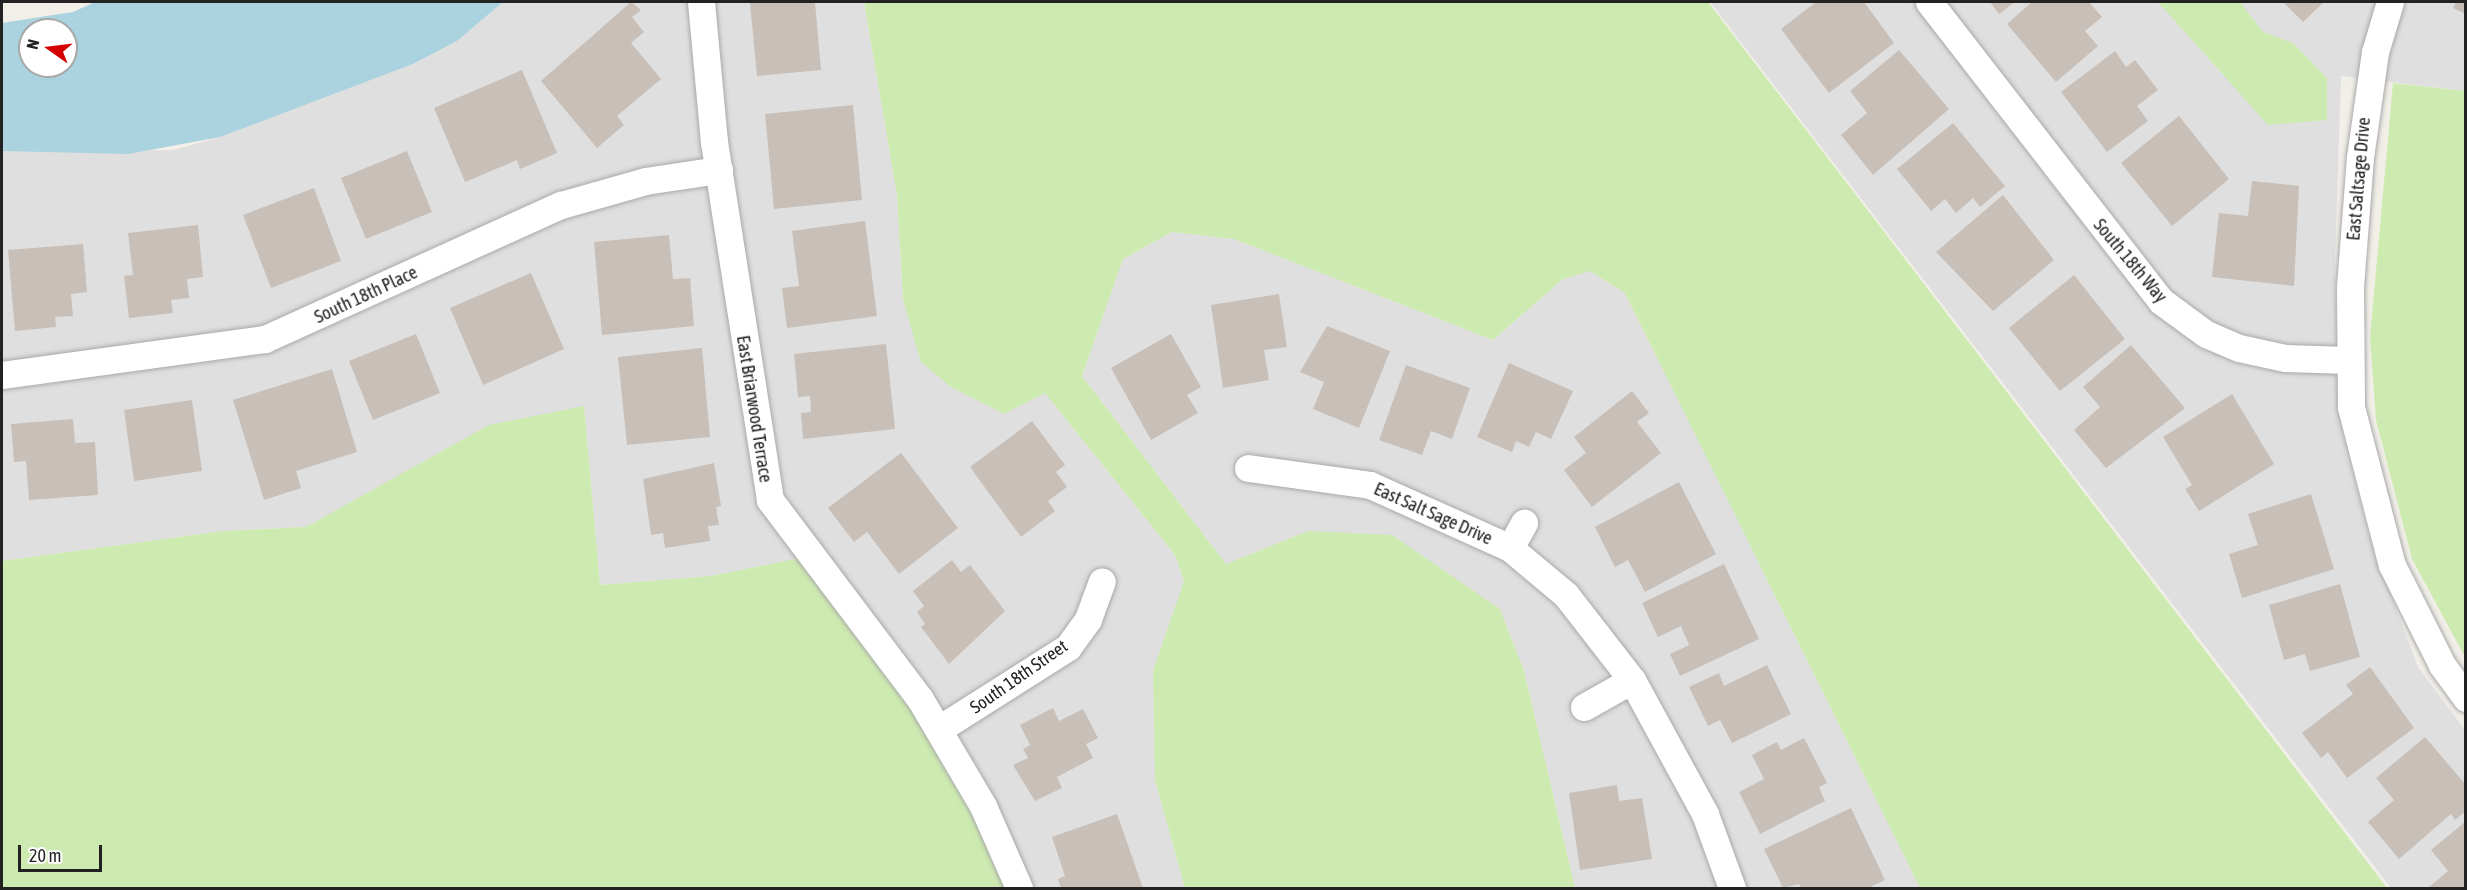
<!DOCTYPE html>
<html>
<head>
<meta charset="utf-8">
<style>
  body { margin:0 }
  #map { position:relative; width:2467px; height:890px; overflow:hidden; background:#f2efe9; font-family:"Asap Condensed",sans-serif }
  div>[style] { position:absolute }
  .residential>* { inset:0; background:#e0dfdf }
  .grass>* { inset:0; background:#cdebb0 }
  .water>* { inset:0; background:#aad3df }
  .building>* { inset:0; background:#c7bfb8 }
  .roads { filter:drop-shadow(0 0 2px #a9a9a9) drop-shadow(0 0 2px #a9a9a9) }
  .street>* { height:27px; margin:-13.5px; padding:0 13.5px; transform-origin:13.5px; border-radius:13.5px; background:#fff }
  span { translate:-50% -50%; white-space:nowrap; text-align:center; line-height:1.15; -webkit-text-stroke:6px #fff; paint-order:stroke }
  .street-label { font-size:18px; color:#222 }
  .frame { position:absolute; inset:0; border:3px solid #222; pointer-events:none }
  .north { position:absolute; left:18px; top:18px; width:60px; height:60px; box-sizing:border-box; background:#fff; border:2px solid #a7a7a7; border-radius:50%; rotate:284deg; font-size:16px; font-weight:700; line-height:24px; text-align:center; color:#222 }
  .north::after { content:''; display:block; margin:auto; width:21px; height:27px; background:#d40000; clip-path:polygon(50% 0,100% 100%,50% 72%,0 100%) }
  .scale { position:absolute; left:18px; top:845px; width:84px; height:27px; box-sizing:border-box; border:3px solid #222; border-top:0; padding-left:8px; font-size:18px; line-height:21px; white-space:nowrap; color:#222; -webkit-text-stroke:4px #fff; paint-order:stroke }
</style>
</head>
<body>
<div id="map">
  <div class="residential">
    <i style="clip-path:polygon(503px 2px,864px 2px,897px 195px,903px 300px,1045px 393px,1175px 555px,1184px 581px,1155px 780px,1185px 888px,1019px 888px,810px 556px,711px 576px,600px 585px,584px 406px,384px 488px,306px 527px,223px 531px,2px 561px,2px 151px,174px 150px,220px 137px,413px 64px,457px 41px)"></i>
    <i style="clip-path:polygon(1710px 2px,2465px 2px,2465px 91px,2341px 76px,2335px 260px,2339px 416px,2369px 536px,2418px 667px,2465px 730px,2465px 888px,2391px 888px)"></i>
    <i style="clip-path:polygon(1172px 232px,1234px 239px,1493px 340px,1563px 279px,1590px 271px,1625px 293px,1920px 888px,1575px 888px,1524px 671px,1500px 609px,1308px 531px,1226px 564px,1082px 376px,1123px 259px)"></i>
  </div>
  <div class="grass">
    <i style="clip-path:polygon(864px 2px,1708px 2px,2387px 888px,1920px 888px,1625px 293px,1590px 271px,1563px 279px,1493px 340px,1234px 239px,1172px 232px,1123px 259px,1082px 376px,1226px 564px,1308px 531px,1392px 535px,1500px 609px,1524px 671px,1575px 888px,1185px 888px,1155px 780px,1153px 671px,1184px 581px,1175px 555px,1045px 393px,1004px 414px,951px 387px,921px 362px,903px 300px,897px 195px)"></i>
    <i style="clip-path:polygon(2158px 2px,2240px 2px,2263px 32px,2293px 43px,2327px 78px,2327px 120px,2268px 125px)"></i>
    <i style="clip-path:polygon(2393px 83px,2465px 91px,2465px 657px,2412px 559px,2376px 420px,2370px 337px)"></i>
    <i style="clip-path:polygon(584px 406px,600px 585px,711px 576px,810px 556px,920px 699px,1019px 888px,2px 888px,2px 561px,223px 531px,306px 527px,489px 425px)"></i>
  </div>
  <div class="water">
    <i style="clip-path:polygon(evenodd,95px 2px,503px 2px,457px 41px,413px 64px,220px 137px,128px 154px,2px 151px,2px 23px,73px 12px,95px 2px,30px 30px,66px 30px,66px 66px,30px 66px,30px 30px)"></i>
  </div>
  <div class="building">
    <i style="clip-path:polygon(631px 2px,641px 10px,632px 17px,644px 32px,631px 43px,661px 79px,617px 116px,624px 125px,597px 148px,541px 81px)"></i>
    <i style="clip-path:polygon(815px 2px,821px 70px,757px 76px,750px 3px)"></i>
    <i style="clip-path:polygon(1816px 2px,1864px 2px,1894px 43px,1829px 93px,1781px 29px)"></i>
    <i style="clip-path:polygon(1990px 2px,2015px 2px,1999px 14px)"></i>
    <i style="clip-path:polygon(2032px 2px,2089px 2px,2102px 17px,2085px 31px,2098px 46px,2056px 82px,2007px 24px)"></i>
    <i style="clip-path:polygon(2283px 2px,2324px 2px,2303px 22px)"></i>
    <i style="clip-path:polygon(2456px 2px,2466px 2px,2466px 14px,2453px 8px)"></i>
    <i style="clip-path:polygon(1899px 50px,1949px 109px,1873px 175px,1841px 135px,1867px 113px,1850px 91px)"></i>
    <i style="clip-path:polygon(2115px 51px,2126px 67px,2135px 60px,2158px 90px,2137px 106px,2148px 121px,2107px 152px,2061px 92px)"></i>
    <i style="clip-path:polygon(522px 70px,557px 153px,520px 169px,517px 160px,465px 182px,434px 108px)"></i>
    <i style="clip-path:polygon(853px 105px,862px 200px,774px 209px,765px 114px)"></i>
    <i style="clip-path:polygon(2179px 116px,2229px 179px,2172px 226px,2121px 163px)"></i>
    <i style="clip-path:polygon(1953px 123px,2005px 186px,1980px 207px,1973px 198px,1956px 213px,1945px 199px,1931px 211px,1897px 169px)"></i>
    <i style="clip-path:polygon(407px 151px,432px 212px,366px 239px,341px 178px)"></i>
    <i style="clip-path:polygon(2252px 181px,2299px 186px,2294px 286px,2212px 277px,2219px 213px,2248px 216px)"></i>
    <i style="clip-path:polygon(314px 188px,341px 261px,271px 288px,243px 215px)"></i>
    <i style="clip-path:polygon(2003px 195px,2054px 260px,1993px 311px,1936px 252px)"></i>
    <i style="clip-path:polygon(865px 221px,877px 316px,787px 328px,782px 288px,799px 286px,792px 231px)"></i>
    <i style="clip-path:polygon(198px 225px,203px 277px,187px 279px,189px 298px,171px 300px,173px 313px,129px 318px,124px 276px,133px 275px,128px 233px)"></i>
    <i style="clip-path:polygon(669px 235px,673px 279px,690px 278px,694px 326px,602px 335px,594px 242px)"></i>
    <i style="clip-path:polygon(83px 244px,87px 292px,71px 294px,73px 316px,55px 317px,56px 327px,15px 331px,8px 250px)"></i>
    <i style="clip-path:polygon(531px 273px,564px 349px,483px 385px,450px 308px)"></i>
    <i style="clip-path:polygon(2074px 275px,2125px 339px,2060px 391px,2009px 328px)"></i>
    <i style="clip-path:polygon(1279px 294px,1287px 347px,1264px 350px,1269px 380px,1223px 388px,1211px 305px)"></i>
    <i style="clip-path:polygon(1327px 326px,1390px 351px,1359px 428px,1313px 409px,1324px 382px,1300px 372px)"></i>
    <i style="clip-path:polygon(416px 334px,440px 393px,373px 420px,349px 361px)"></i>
    <i style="clip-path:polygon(1171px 334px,1201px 387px,1187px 395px,1198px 413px,1151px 440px,1111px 368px)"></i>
    <i style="clip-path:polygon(886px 344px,895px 429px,803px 439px,801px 413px,811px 412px,810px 396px,798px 397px,794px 354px)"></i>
    <i style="clip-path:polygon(2131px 345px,2185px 408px,2106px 468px,2074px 430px,2100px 407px,2083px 387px)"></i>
    <i style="clip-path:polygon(702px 348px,710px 437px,627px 445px,618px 357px)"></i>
    <i style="clip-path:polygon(1509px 363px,1573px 391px,1551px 439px,1536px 432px,1529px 447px,1516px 441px,1512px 452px,1477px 437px)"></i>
    <i style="clip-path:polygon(1406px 365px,1470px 388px,1452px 439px,1431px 431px,1422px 455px,1379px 440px)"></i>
    <i style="clip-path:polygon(332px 369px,357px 452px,296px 471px,301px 488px,264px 500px,233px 400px)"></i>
    <i style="clip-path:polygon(1632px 391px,1649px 413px,1637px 422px,1661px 453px,1592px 507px,1564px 470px,1586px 453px,1574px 437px)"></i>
    <i style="clip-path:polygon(2232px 394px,2274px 464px,2199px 511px,2185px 489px,2192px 485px,2163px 437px)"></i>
    <i style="clip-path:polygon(192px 400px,202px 471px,134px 481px,124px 410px)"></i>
    <i style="clip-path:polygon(73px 419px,75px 443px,95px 442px,98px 495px,29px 500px,26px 461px,14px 462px,11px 424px)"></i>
    <i style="clip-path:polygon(1032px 421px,1065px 465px,1056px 472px,1067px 487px,1048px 501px,1055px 511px,1021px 537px,970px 467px)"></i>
    <i style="clip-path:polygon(901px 453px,958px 528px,899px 574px,867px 532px,854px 542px,828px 508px)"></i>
    <i style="clip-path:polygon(714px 463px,721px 506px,716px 507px,719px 525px,708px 526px,710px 541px,665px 548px,663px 533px,651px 535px,643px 479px)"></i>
    <i style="clip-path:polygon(1679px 482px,1716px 554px,1645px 592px,1628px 560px,1615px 567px,1595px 527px)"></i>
    <i style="clip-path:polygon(2311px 494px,2334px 569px,2242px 598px,2229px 554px,2258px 545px,2248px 514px)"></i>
    <i style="clip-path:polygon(952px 560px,961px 572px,970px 565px,1005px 611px,949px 664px,921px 627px,925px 624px,917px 612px,924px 606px,913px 591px)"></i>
    <i style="clip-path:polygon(1724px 564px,1759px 639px,1680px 676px,1670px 654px,1689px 645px,1681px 626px,1658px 637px,1642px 603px)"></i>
    <i style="clip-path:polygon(2340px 584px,2360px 657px,2310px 671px,2305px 654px,2284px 660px,2269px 605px)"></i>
    <i style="clip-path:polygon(1767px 665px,1791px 714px,1732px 743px,1720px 720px,1708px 726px,1689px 687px,1719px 673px,1724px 686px)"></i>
    <i style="clip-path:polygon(2370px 667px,2414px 728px,2347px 778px,2328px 752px,2321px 758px,2302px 733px,2353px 694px,2346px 685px)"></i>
    <i style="clip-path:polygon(1053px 708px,1059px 721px,1083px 709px,1098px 738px,1086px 744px,1093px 758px,1057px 777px,1062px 788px,1035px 801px,1013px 765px,1028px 758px,1023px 749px,1030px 745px,1020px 725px)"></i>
    <i style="clip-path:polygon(2425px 737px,2466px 785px,2466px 811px,2455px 820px,2451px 814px,2399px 859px,2368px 822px,2394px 800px,2376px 778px)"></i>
    <i style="clip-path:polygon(1804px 738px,1827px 783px,1819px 787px,1825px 801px,1760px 834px,1739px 792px,1764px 779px,1752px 755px,1777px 742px,1781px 750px)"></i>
    <i style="clip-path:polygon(1617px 785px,1619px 801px,1642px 798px,1652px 859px,1580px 870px,1569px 793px)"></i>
    <i style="clip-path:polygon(1851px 808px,1885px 880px,1868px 888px,1801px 888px,1799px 884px,1783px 888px,1764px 849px)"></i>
    <i style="clip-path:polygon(1117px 814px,1143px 888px,1061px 888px,1058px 879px,1065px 876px,1052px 837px)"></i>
    <i style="clip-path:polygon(2466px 821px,2466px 888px,2428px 888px,2448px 871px,2431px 850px)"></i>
  </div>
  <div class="roads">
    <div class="street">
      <i style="left:701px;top:2px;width:141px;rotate:84.7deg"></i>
      <i style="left:714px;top:142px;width:362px;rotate:81.1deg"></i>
      <i style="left:770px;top:500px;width:249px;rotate:53deg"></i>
      <i style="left:920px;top:699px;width:124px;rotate:59.5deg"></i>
      <i style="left:983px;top:806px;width:90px;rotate:66.3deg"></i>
      <i style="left:1929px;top:2px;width:378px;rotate:52.2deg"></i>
      <i style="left:2161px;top:301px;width:56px;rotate:36.3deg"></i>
      <i style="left:2206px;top:334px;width:36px;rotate:23deg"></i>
      <i style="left:2239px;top:348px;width:47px;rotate:12.3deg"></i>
      <i style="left:2285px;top:358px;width:64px;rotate:1.8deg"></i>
      <i style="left:2390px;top:2px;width:52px;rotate:106.7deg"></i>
      <i style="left:2375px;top:52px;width:106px;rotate:98.1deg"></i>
      <i style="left:2360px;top:157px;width:130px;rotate:94.4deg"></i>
      <i style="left:2350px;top:287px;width:120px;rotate:89.5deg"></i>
      <i style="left:2351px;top:407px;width:163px;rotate:75.5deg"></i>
      <i style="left:2392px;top:565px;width:112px;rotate:63.4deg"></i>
      <i style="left:2442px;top:665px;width:41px;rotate:54deg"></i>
      <i style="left:2px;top:375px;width:265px;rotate:-7.8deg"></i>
      <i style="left:265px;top:339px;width:325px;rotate:-24.4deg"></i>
      <i style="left:561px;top:205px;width:87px;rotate:-15.9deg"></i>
      <i style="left:645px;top:181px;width:75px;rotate:-8.5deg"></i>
      <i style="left:1248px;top:468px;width:123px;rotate:7.9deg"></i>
      <i style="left:1370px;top:485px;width:154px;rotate:24.2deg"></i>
      <i style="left:1510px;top:548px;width:73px;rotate:40deg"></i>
      <i style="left:1566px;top:595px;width:108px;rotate:52.2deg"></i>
      <i style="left:1632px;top:680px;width:153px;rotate:61.4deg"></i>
      <i style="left:1705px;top:814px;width:79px;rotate:70deg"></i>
      <i style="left:1510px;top:548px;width:29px;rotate:-61deg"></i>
      <i style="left:1584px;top:707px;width:55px;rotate:-29.4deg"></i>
      <i style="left:939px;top:729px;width:153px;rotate:-32.4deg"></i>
      <i style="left:1068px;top:647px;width:34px;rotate:-54deg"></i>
      <i style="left:1088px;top:619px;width:40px;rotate:-69.8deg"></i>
    </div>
  </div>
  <div class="street-label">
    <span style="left:2359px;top:179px;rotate:-85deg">East Saltsage Drive</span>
    <span style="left:2130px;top:261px;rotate:50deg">South 18th Way</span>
    <span style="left:366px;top:295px;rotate:-25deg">South 18th Place</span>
    <span style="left:754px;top:409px;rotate:81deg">East Briarwood Terrace</span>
    <span style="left:1433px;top:514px;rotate:24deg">East Salt Sage Drive</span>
    <span style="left:1019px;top:677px;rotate:-35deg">South 18th Street</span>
  </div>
  <div class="frame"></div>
  <div class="north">N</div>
  <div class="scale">20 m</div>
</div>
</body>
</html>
